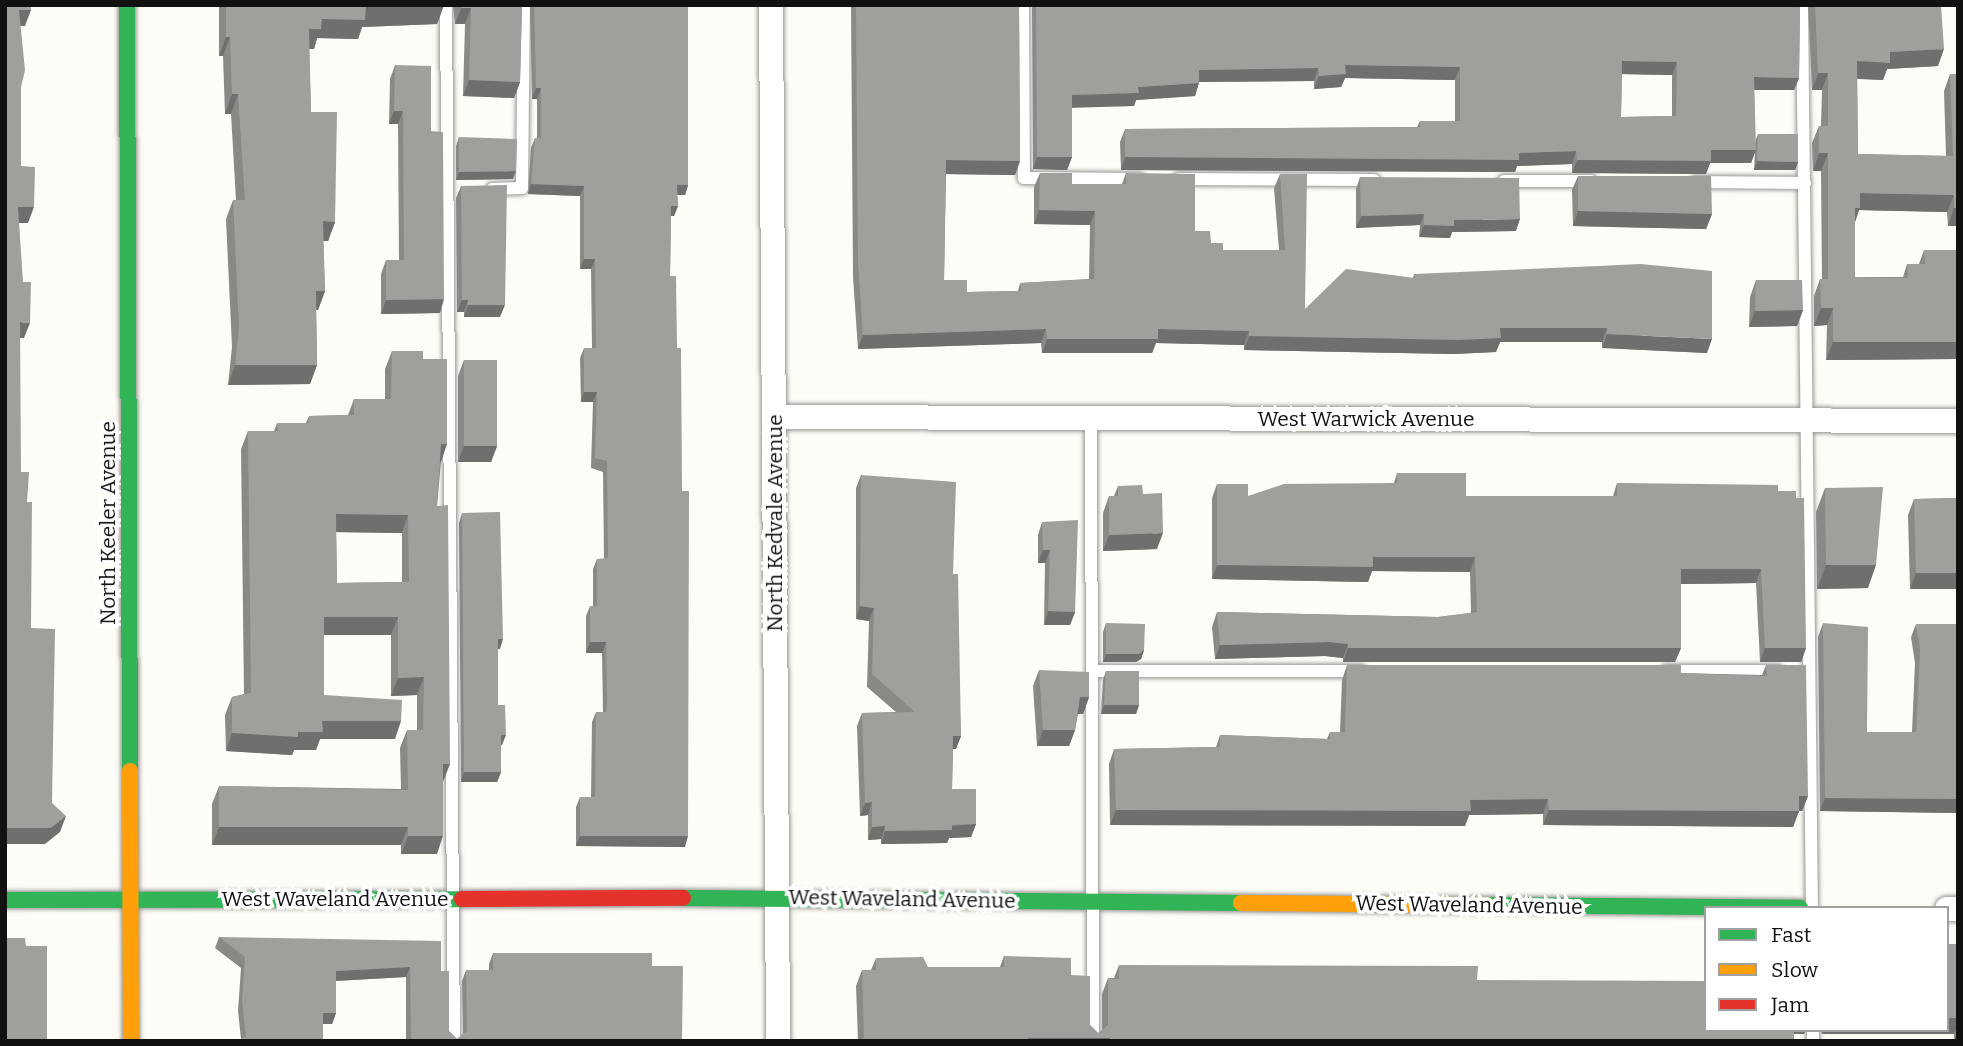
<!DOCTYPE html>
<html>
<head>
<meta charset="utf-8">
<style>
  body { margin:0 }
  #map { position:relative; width:1963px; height:1046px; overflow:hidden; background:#fdfcf7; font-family:Bitter,serif }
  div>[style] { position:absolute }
  .roads { filter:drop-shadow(0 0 2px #979795) drop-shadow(0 0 2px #979795) }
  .lane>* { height:12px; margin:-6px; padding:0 6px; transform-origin:6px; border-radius:6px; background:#fffffe }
  .street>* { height:24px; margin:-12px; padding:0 12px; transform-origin:12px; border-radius:12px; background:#fffffe }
  .fast>* { height:16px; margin:-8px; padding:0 8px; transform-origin:8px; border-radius:8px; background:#30b455 }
  .slow>* { height:16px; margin:-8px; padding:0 8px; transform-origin:8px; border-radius:8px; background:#ff9f0a }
  .jam>* { height:16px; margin:-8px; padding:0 8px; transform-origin:8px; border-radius:8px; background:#e5322d }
  .wall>* { inset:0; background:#8a8986 }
  .shaded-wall>* { inset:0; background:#716f6d }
  .building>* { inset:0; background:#a19f9c }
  span { translate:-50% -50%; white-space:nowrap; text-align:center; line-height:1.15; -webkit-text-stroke:7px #fff; paint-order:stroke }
  .street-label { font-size:21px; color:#111 }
  .frame { position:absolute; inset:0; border:7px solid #111; pointer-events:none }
  .legend { position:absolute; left:1704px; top:906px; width:245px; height:126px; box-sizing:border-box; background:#fff; border:2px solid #a0a0a0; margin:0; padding:9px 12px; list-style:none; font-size:21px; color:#111 }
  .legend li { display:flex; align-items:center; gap:14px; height:35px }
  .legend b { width:35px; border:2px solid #a0a0a0 }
</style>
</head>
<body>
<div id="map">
  <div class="roads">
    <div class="lane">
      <i style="left:446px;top:5px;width:1036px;rotate:89.56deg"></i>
      <i style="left:1023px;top:5px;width:173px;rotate:89.7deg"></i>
      <i style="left:1024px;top:178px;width:115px;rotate:0.5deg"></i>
      <i style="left:1802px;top:5px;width:903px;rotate:89.37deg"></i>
      <i style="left:1178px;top:179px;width:196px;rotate:0.3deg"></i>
      <i style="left:1504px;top:181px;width:87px"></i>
      <i style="left:1696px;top:182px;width:109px;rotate:0.5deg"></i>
      <i style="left:492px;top:189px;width:30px;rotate:-2deg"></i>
      <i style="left:522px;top:188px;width:183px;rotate:-89.4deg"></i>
      <i style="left:1091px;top:418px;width:623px;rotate:89.82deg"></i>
      <i style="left:1092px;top:671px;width:269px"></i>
      <i style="left:1666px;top:671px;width:112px"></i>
      <i style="left:1813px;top:1030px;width:11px;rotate:90deg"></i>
    </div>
    <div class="street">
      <i style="left:771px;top:5px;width:1036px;rotate:89.61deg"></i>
      <i style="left:774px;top:417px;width:1184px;rotate:0.19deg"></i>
      <i style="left:1947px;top:909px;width:11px"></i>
    </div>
    <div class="fast">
      <i style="left:127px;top:5px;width:766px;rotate:89.78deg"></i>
      <i style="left:683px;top:898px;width:558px;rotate:0.51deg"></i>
      <i style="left:5px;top:900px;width:457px;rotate:-0.1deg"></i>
      <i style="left:1487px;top:905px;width:313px;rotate:0.5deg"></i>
    </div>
    <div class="slow">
      <i style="left:130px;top:771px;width:270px;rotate:89.8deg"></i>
      <i style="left:1241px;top:903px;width:246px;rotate:0.5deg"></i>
    </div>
    <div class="jam">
      <i style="left:462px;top:899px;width:221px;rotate:-0.3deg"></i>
    </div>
  </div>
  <div class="wall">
    <i style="clip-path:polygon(219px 5px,444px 5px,437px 24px,362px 27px,358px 39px,317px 38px,314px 49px,309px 49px,311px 112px,335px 222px,328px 241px,323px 241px,325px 291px,318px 310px,316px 310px,317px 365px,310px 384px,228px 385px,232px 347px,226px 219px,233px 200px,236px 200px,231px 114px,225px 114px,223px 56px,219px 56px)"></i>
    <i style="clip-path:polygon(453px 5px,522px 5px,520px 82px,514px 98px,463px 96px,465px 24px,455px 24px)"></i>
    <i style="clip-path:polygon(530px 5px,688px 5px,688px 185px,685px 195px,677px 195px,678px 206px,674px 216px,671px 216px,670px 276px,685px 847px,576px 846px,576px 807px,580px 797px,591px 797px,592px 722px,596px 712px,603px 712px,602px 653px,586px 653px,586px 616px,590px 606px,593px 606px,593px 569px,597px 559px,604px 559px,603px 472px,591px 468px,593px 402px,581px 402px,580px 358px,584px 348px,592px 348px,591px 269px,580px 269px,580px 196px,528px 194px,531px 148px,535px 138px,537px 138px,537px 99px,532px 99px)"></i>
    <i style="clip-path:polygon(851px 5px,1019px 5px,1020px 161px,1015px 175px,946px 174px,944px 280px,967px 292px,1018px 291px,1020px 283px,1089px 279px,1090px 225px,1034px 224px,1034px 187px,1040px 173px,1072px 184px,1122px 184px,1126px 173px,1195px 231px,1211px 243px,1223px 250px,1279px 250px,1274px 188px,1280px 174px,1305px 309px,1413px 278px,1414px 274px,1707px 353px,1602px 348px,1602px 342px,1500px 342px,1496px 352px,1454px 354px,1244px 350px,1244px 345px,1156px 343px,1152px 353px,1042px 353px,1041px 343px,858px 349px,853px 277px)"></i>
    <i style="clip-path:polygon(evenodd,1033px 5px,1800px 5px,1799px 78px,1794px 90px,1754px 90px,1755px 142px,1758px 134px,1798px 162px,1795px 170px,1754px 170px,1755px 152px,1751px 163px,1710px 163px,1706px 174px,1572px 173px,1572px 164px,1517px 166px,1515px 172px,1121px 170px,1120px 142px,1125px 129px,1417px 127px,1420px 121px,1455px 121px,1455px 80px,1345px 78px,1341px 87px,1314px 89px,1314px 81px,1199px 82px,1195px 96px,1136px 100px,1134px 106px,1072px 107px,1072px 157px,1067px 170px,1033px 169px,1032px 8px,1033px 5px,1622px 74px,1672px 75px,1672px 116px,1621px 117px,1622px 74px)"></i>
    <i style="clip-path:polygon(1808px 5px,1941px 5px,1938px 66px,1887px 69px,1883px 80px,1857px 79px,1858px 154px,1946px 156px,1944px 91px,1950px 74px,1958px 74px,1958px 226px,1948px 226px,1947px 212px,1859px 210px,1855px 222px,1855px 277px,1903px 277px,1907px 264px,1919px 264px,1924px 250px,1957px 359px,1826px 360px,1827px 325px,1814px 326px,1814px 296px,1820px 279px,1822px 279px,1821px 171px,1813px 171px,1812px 143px,1819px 126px,1821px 126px,1822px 90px,1812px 90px)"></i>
    <i style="clip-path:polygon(395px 65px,431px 131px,440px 313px,381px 314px,381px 274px,386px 260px,399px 260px,398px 124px,389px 124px,390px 79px)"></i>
    <i style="clip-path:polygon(459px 137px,513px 179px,456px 180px,456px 146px)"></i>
    <i style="clip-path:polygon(1578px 176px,1712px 214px,1706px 229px,1573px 226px,1572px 190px)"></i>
    <i style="clip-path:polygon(1360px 177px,1516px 231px,1452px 232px,1450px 238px,1419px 237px,1420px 225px,1356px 228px,1356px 189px)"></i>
    <i style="clip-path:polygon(461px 186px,500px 317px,464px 317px,464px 312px,457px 312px,456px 198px)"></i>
    <i style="clip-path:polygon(1756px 280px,1803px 310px,1797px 326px,1749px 327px,1750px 297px)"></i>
    <i style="clip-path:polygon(evenodd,392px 351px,423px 359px,441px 462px,437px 506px,443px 782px,437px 854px,401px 854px,401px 845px,212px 845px,212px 804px,219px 786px,401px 789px,400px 748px,407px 730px,417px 730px,417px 695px,391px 696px,391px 635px,324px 635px,324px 695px,395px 739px,320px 739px,316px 750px,294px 750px,292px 755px,226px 751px,225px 715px,232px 697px,244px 694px,241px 449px,248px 431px,274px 431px,277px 423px,306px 423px,309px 416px,348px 415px,354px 399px,385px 399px,385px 369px,392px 351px,336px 532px,402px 533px,402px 582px,337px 583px,336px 532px)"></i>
    <i style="clip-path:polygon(464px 360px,497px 446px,491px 462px,458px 462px,458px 376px)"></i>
    <i style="clip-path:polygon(1397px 473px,1466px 496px,1613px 496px,1617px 483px,1778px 491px,1806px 648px,1801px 662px,1760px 662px,1756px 583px,1681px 584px,1681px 648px,1675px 662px,1343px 662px,1343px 658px,1325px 656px,1215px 659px,1212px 627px,1217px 612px,1438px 617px,1471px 613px,1470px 572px,1372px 571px,1368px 582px,1212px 579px,1212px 498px,1217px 484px,1248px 496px,1394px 483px)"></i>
    <i style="clip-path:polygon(861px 475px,953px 574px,961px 736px,956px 749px,953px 749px,952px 789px,976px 824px,971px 837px,949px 838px,947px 843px,881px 844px,881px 839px,868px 840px,868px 815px,860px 816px,857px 726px,862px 713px,896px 712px,867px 687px,869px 621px,856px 619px,856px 488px)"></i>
    <i style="clip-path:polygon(1118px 486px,1143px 494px,1157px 549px,1103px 551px,1103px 513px,1109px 496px,1114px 496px)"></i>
    <i style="clip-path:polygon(1825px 488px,1868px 588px,1817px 589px,1816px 512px)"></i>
    <i style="clip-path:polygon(1958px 498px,1910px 589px,1908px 515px,1914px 499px)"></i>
    <i style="clip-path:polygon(462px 513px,500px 649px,498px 649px,498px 705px,502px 745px,501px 745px,501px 772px,497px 782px,461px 782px,459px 523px)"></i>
    <i style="clip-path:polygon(1042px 522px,1075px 612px,1070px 625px,1044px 625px,1045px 563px,1038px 563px,1038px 535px)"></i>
    <i style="clip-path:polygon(1106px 623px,1144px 650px,1141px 659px,1136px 662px,1103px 662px,1103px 632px)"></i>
    <i style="clip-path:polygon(1823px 623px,1867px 732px,1912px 732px,1915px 663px,1911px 637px,1916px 624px,1958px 813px,1820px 811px,1818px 637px)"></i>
    <i style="clip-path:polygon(1347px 665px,1762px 675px,1766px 665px,1808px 796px,1802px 811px,1799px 811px,1793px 827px,1543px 825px,1543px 814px,1469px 815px,1465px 826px,1110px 825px,1109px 764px,1114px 749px,1216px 747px,1220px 735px,1327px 739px,1330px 732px,1340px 732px,1342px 680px)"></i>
    <i style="clip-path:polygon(1039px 670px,1089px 697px,1083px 714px,1078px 714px,1075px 730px,1069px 746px,1037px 746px,1033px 686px)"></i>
    <i style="clip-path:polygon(1106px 671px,1139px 705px,1136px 714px,1101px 714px,1103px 680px)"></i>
    <i style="clip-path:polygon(219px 937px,441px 971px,449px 1031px,457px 1039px,463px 1034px,462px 981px,466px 970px,489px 970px,489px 964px,493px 953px,652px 966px,682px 1041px,406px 1041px,406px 977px,336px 981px,336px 1013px,332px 1024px,323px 1024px,241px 1039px,238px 1011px,241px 968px,215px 948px)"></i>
    <i style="clip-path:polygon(1958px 944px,1958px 1041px,1954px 1041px,1954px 1034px,1822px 1034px,1820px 1030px,1947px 1030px)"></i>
    <i style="clip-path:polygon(1004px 956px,1071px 975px,1090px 1025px,1098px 1033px,1102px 1030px,1102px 994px,1108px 978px,1114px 978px,1119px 965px,1477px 980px,1706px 1030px,1806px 1030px,1804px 1034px,1794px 1034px,1794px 1041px,858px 1041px,856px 986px,862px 970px,871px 970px,876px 958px,928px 967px,1000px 967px)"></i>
  </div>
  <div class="shaded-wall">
    <i style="clip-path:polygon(444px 5px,437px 24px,362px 27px,358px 39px,317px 38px,314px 49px,302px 49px,309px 29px,322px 19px,366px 7px)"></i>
    <i style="clip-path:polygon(461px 8px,471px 8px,465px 24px,455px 24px)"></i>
    <i style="clip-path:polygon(19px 10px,31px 10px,25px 26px,13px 26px)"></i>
    <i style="clip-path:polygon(226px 37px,230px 37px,223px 56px,219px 56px)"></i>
    <i style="clip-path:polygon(1944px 49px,1938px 66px,1887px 69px,1883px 80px,1851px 78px,1857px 61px,1890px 52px)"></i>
    <i style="clip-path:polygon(1622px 61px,1677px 62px,1672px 75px,1617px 74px)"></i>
    <i style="clip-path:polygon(1345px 65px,1460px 67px,1455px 80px,1345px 78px,1341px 87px,1314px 89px,1319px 76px)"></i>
    <i style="clip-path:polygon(1318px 68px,1314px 81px,1195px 82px,1199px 70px)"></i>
    <i style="clip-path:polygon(1818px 73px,1828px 73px,1822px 90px,1812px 90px)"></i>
    <i style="clip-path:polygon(1754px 77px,1799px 78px,1794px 90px,1749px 90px)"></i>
    <i style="clip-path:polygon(469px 80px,520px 82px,514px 98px,463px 96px)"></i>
    <i style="clip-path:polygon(1199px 83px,1195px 96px,1136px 100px,1134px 106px,1067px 108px,1072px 95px,1138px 87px)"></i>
    <i style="clip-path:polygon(536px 88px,541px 88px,537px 99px,532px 99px)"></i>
    <i style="clip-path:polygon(232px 94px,238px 94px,231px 114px,225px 114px)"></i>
    <i style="clip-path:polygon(394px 111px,403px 111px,398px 124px,389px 124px)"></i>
    <i style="clip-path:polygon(1711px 150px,1756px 150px,1751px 163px,1710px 163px,1706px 174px,1572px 173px,1577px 160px)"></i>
    <i style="clip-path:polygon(1576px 151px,1572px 164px,1517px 166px,1515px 172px,1121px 170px,1125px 157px,1519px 153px)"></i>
    <i style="clip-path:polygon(1819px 153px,1828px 153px,1821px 171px,1813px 171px)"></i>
    <i style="clip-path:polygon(1037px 157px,1072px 157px,1067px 170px,1033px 169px)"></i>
    <i style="clip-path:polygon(946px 160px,1020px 161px,1015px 175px,941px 174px)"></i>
    <i style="clip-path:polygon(1757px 161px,1798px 162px,1795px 170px,1754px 170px)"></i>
    <i style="clip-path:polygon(516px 171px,513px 179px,456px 180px,459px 172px)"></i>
    <i style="clip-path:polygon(531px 184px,584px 186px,580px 196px,528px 194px)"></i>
    <i style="clip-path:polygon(677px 185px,688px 185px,685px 195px,673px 195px)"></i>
    <i style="clip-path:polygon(1860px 193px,1954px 195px,1947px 212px,1859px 210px,1854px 225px,1849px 225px)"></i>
    <i style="clip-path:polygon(671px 206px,678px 206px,674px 216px,667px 216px)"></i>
    <i style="clip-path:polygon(18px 207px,34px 207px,28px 223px,13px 223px)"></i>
    <i style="clip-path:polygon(1954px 208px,1958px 208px,1958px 226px,1948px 226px)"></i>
    <i style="clip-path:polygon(1039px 210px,1095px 211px,1090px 225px,1034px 224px)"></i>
    <i style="clip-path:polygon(1578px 211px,1712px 214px,1706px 229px,1573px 226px)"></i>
    <i style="clip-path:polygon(1424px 214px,1420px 225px,1356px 228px,1361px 216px)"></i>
    <i style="clip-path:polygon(1520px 219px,1516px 231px,1452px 232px,1450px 238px,1419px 237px,1424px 225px,1454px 220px)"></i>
    <i style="clip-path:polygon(323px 221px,335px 222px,328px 241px,316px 241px)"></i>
    <i style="clip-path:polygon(584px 259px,595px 259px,591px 269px,580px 269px)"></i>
    <i style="clip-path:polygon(316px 291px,325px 291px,318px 310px,309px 310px)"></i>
    <i style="clip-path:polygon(444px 299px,440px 313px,381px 314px,386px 300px)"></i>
    <i style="clip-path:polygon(462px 300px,468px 300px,464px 312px,457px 312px)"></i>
    <i style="clip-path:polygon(468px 305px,505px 305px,500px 317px,464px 317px)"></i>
    <i style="clip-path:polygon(1821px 308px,1833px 308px,1827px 325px,1814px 326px)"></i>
    <i style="clip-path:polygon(1803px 310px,1797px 326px,1749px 327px,1755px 311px)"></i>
    <i style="clip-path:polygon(20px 322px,30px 323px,24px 338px,14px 338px)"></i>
    <i style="clip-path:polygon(1500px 328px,1607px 328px,1602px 342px,1500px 342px,1496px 352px,1454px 354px,1244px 350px,1249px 336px)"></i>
    <i style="clip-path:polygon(1046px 329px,1041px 343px,858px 349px,863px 335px)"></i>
    <i style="clip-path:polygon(1158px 329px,1249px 331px,1244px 345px,1156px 343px,1152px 353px,1042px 353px,1047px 339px)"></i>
    <i style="clip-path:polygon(1607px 334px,1712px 339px,1707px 353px,1602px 348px)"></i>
    <i style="clip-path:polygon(1833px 342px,1958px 342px,1958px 356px,1957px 359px,1826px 360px)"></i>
    <i style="clip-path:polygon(235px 365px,317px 365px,310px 384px,228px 385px)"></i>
    <i style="clip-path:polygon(584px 392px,597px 392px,593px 402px,581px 402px)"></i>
    <i style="clip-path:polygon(441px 444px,447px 444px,441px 462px,435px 462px)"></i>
    <i style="clip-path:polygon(464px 446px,497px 446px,491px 462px,458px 462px)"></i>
    <i style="clip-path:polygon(336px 514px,408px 515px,402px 533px,329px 532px)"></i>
    <i style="clip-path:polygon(1163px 533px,1157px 549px,1103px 551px,1109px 535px)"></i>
    <i style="clip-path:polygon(1043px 550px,1050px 550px,1045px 563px,1038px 563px)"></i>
    <i style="clip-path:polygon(1373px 557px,1475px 557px,1470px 572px,1372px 571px,1368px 582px,1212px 579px,1217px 565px)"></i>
    <i style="clip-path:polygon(1826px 565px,1876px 565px,1868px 588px,1817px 589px)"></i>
    <i style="clip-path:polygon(1681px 569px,1761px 569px,1756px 583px,1676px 584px)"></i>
    <i style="clip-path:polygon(1916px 573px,1958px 573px,1958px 589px,1910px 589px)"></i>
    <i style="clip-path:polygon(860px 606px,874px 608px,869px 621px,856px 619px)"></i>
    <i style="clip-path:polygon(1048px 611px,1075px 612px,1070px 625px,1044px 625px)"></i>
    <i style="clip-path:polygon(324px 617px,398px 617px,391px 635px,318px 635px)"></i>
    <i style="clip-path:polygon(498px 639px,503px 639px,500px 649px,494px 649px)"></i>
    <i style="clip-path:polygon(590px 642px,606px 642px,602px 653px,586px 653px)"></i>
    <i style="clip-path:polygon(1330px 642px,1348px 644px,1343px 658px,1325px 656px,1215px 659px,1220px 645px)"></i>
    <i style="clip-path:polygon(1348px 648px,1681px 648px,1675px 662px,1343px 662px)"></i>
    <i style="clip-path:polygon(1765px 648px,1806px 648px,1801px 662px,1760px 662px)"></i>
    <i style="clip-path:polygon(1144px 650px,1141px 659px,1136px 662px,1103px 662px,1106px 654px)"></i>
    <i style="clip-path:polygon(424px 677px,417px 695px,391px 696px,398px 678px)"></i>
    <i style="clip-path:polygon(1080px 697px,1089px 697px,1083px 714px,1074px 714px)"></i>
    <i style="clip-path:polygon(1104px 705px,1139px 705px,1136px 714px,1101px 714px)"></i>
    <i style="clip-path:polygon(322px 721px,401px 721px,395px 739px,320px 739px,316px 750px,294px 750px,292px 755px,226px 751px,232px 733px,298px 732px)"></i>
    <i style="clip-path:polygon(1043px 730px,1075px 730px,1069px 746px,1037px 746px)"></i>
    <i style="clip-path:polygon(501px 735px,506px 735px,502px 745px,497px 745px)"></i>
    <i style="clip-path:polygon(953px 736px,961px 736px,956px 749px,949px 749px)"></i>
    <i style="clip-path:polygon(443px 764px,450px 764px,443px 782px)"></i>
    <i style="clip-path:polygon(464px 772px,501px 772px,497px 782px,461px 782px)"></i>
    <i style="clip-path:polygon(1799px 796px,1808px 796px,1802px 811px,1794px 811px)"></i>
    <i style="clip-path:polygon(1825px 798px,1958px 799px,1958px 813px,1820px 811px)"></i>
    <i style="clip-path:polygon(1548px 799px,1543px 814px,1469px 815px,1465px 826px,1110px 825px,1116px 810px,1470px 800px)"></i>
    <i style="clip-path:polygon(872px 802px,868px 815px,860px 816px,865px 803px)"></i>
    <i style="clip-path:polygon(1549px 810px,1799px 811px,1793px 827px,1543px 825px)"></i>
    <i style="clip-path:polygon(66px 816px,60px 832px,45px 844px,5px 844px,5px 828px)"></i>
    <i style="clip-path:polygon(976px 824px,971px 837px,949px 838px,947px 843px,881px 844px,885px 831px)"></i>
    <i style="clip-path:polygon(885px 826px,881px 839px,868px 840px,872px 827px)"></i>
    <i style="clip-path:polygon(219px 827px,408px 827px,401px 845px,212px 845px)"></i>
    <i style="clip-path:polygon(408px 836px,443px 836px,437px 854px,401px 854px)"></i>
    <i style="clip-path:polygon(580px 836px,688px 836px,685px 847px,576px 846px)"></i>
    <i style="clip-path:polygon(410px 967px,406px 977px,332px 981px,336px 971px)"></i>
    <i style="clip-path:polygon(323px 1013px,336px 1013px,332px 1024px,319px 1024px)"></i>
    <i style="clip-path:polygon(1947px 1018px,1958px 1018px,1958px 1025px,1954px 1034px,1822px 1034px,1823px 1030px,1947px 1030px)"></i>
    <i style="clip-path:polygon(1790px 1030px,1806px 1030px,1804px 1034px,1788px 1034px)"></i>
    <i style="clip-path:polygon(1958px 1031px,1958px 1041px,1954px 1041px)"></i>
    <i style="clip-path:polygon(1028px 1038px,1110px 1038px,1109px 1041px,1027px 1041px)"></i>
    <i style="clip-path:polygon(1519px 1039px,1581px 1041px,1518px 1041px)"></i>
  </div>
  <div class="building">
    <i style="clip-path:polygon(5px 5px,31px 5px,31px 10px,19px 10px,25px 70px,21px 87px,21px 166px,35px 167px,34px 207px,18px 207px,23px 282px,31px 282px,30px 323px,20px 322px,21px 472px,29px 472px,27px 502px,32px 502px,31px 628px,55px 629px,52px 803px,66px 816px,51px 828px,5px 828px)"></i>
    <i style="clip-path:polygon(226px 5px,434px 5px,366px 7px,365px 20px,322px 19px,321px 29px,309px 29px,311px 112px,337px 112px,335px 222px,323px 221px,325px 291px,316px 291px,317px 365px,235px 365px,239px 328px,233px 200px,245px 200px,238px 94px,232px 94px,230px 37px,226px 37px)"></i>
    <i style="clip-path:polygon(461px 5px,522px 5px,520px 82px,469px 80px,471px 8px,461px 8px)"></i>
    <i style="clip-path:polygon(534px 5px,688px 5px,688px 185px,677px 185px,678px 206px,671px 206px,670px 276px,676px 276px,677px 348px,681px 348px,682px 491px,689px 491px,688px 836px,580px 836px,580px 797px,595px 797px,596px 712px,606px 712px,607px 703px,606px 642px,590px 642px,590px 606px,597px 606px,597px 559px,608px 558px,607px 461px,595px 458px,597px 392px,584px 392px,584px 348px,596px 348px,595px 259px,584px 259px,584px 186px,531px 184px,535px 138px,541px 138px,541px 88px,536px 88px)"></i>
    <i style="clip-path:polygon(856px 5px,1019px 5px,1020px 161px,946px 160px,944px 280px,967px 280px,967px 292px,1021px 291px,1020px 283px,1094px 279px,1095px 211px,1039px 210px,1040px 173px,1072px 173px,1072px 184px,1126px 184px,1126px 173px,1195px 174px,1195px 231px,1210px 231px,1211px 243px,1223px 243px,1223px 250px,1285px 250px,1280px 174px,1307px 174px,1305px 309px,1346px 269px,1415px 278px,1414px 274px,1641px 264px,1712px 271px,1712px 339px,1607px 334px,1607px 328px,1500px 328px,1501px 338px,1459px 340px,1249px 336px,1249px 331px,1158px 329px,1158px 339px,1047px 339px,1046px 329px,863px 335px,858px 263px)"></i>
    <i style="clip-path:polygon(evenodd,1036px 5px,1800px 5px,1799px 78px,1754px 77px,1756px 150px,1711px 150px,1711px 161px,1577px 160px,1576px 151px,1519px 153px,1519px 160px,1125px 157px,1125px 129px,1420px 127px,1420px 121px,1460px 121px,1460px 67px,1345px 65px,1346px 74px,1319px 76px,1318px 68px,1199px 70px,1199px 83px,1138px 87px,1139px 93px,1072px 95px,1072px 157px,1037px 157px,1036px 5px,1622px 61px,1677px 62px,1676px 116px,1621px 117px,1622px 61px)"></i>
    <i style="clip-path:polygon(1815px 5px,1941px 5px,1944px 49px,1890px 52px,1890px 63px,1857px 61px,1858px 154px,1953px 156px,1950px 74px,1958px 74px,1958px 208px,1954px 208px,1954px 195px,1860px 193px,1860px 208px,1855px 208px,1855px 277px,1908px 278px,1907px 264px,1925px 264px,1924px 250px,1958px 250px,1958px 342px,1833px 342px,1833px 308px,1821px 308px,1820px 279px,1828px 279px,1828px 153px,1819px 153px,1819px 126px,1828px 126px,1828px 73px,1818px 73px)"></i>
    <i style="clip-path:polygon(395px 65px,431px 66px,431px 131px,443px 132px,444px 299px,386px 300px,386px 260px,404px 260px,403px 111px,394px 111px)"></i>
    <i style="clip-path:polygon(1758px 134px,1798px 134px,1798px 162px,1757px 161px)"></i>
    <i style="clip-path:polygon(459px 137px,517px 139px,516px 171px,459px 172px)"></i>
    <i style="clip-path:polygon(1578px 176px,1711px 176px,1712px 214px,1578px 211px)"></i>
    <i style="clip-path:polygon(1360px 177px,1519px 178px,1520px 219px,1454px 220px,1454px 226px,1424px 225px,1424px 214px,1361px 216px)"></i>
    <i style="clip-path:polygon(507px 185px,505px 305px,468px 305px,468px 300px,462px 300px,461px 186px)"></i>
    <i style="clip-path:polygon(1756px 280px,1802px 280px,1803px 310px,1755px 311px)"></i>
    <i style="clip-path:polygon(evenodd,392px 351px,423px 351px,423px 359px,447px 359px,447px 444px,441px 444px,437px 506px,448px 505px,450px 764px,443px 764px,443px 836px,408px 836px,408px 827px,219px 827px,219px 786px,408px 790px,407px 730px,423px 730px,424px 677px,398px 678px,398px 617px,324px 617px,324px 695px,402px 700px,401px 721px,322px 721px,323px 732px,298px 732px,298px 737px,232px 733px,232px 697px,251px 693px,248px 431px,278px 431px,277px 423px,309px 423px,309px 416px,354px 415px,354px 399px,391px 399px,392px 351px,336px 514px,408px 515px,409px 582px,337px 583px,336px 514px)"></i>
    <i style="clip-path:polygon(464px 360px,497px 360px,497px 446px,464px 446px)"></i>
    <i style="clip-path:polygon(1397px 473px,1466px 473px,1466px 496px,1617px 496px,1617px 483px,1778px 485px,1778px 491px,1796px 491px,1796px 498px,1804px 498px,1806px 648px,1765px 648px,1761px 569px,1681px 569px,1681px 648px,1348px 648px,1348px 644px,1330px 642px,1220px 645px,1217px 612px,1438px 617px,1477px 612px,1475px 557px,1373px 557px,1373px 567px,1217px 565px,1217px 484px,1248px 484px,1248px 496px,1284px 484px,1397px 483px)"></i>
    <i style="clip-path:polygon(861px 475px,956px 482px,953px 574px,958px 574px,961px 736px,953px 736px,952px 789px,976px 789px,976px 824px,952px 825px,952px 830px,885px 831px,885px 826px,872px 827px,872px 802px,865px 803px,862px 713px,915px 712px,872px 674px,874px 608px,860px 606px)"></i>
    <i style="clip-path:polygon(1142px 485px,1143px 494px,1162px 493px,1163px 533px,1109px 535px,1109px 496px,1118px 496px,1118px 486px)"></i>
    <i style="clip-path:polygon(1883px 487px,1876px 565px,1826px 565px,1825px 488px)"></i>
    <i style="clip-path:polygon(1958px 498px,1958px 573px,1916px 573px,1914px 499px)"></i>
    <i style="clip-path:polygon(500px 512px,503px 639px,498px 639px,498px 705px,505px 705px,506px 735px,501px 735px,501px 772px,464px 772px,462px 513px)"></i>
    <i style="clip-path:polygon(1078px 520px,1075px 612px,1048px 611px,1050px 550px,1043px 550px,1042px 522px)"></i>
    <i style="clip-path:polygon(1106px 623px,1145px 624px,1144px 650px,1139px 654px,1106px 654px)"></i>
    <i style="clip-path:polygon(1823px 623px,1868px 627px,1867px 732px,1916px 732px,1920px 650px,1916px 624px,1958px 624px,1958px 799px,1825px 798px)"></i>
    <i style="clip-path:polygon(1347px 665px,1681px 665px,1681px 673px,1767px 676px,1766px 665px,1806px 665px,1808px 796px,1799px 796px,1799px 811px,1549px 810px,1548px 799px,1470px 800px,1471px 811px,1116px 810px,1114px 749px,1220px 747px,1220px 735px,1330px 739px,1330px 732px,1345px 732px)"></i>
    <i style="clip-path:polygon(1039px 670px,1089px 672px,1089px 697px,1080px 697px,1075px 730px,1043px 730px)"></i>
    <i style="clip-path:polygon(1106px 671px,1139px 671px,1139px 705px,1104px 705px)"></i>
    <i style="clip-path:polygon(219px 937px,441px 941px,441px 971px,449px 971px,449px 1031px,457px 1039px,467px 1031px,466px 970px,493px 970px,493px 953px,652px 953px,652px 966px,683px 966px,682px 1041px,411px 1041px,410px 967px,336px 971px,336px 1013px,323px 1013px,323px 1041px,233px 1041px,246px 1038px,242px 1000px,245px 957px)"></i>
    <i style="clip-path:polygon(5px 938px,25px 938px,26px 946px,47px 946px,47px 1041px,5px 1041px)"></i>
    <i style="clip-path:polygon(1947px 944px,1958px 944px,1958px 1018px,1947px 1018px)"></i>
    <i style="clip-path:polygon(1004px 956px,1071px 958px,1071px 975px,1090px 976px,1090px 1025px,1098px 1033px,1108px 1025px,1108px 978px,1119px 979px,1119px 965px,1478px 966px,1477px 980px,1706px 981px,1706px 1030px,1794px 1030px,1794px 1041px,1581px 1041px,1519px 1039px,1519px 1041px,1110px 1041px,1110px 1038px,1028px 1038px,1028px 1041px,860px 1041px,864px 1037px,862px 970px,876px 970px,876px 958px,923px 957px,928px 967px,1004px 967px)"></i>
  </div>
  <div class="street-label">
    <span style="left:1366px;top:419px">West Warwick Avenue</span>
    <span style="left:108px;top:523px;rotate:-90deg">North Keeler Avenue</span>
    <span style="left:775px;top:523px;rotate:-90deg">North Kedvale Avenue</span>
    <span style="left:335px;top:899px">West Waveland Avenue</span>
    <span style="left:902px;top:899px;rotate:1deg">West Waveland Avenue</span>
    <span style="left:1469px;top:905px;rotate:1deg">West Waveland Avenue</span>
  </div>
  <div class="frame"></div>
  <ul class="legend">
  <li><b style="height:9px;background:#30b455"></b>Fast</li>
  <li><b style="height:9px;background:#ff9f0a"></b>Slow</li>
  <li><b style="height:9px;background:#e5322d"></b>Jam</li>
  </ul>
</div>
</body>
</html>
